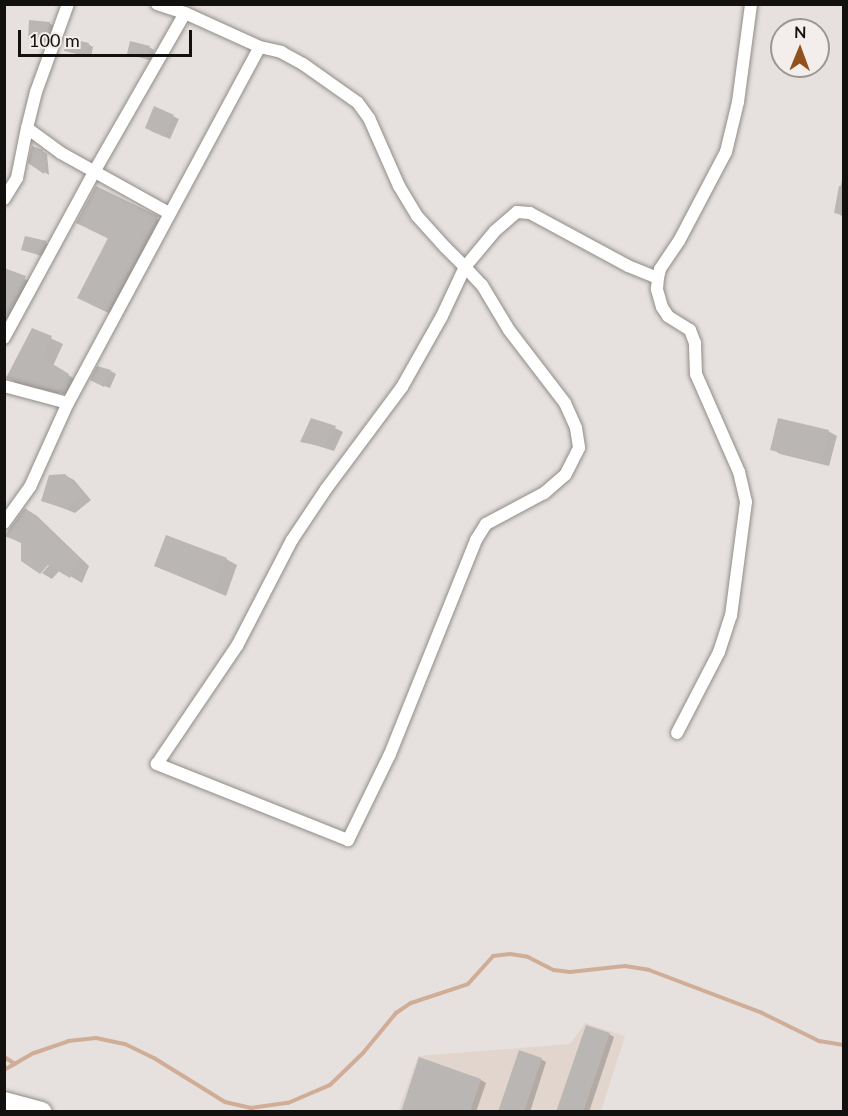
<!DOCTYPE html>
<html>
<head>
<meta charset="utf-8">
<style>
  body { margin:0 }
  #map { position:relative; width:848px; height:1116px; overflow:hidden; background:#e6e1de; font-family:Lato,sans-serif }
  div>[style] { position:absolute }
  .built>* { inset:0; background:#e1d5cd }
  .shadow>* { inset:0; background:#0003 }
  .stream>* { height:4px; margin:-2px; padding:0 2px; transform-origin:2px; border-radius:2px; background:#d0ad96 }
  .building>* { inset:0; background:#bab6b3 }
  .roads { filter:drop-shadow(0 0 2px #918c89) drop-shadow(0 0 2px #918c89) }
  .street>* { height:12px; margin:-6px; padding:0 6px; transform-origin:6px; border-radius:6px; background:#fff }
  .highway>* { height:21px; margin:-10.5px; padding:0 10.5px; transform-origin:10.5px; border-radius:10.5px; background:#fff }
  span { translate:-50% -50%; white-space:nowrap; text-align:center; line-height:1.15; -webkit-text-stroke:6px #f3eeeb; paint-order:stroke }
  .frame { position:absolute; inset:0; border:6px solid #12110f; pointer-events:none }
  .north { position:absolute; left:770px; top:18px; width:60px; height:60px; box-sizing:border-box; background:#f3eeeb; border:2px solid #999693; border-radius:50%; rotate:1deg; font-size:16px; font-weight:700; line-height:24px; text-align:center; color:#12110f }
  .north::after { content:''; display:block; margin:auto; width:21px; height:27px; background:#92511c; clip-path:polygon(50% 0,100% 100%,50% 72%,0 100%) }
  .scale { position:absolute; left:18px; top:30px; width:174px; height:27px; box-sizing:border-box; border:3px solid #12110f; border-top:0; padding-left:8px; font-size:18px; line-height:21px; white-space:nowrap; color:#12110f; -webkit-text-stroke:4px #f3eeeb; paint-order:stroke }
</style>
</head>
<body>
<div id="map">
  <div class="built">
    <i style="clip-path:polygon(585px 1023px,625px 1036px,601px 1111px,398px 1112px,418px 1056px,570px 1044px)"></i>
  </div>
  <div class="shadow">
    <i style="clip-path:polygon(49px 23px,54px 26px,51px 42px,29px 38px)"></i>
    <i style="clip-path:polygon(88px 44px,93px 47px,91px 57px,65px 50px)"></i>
    <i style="clip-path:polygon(149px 47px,154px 50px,151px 61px,129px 53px)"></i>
    <i style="clip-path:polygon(155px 108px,179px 119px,170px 139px,151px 131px)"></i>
    <i style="clip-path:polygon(42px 151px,47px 154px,49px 175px,30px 163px)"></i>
    <i style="clip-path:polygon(844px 171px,844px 217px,835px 212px)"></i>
    <i style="clip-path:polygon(96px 188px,168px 224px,119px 318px,90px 304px,109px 239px,89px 229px)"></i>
    <i style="clip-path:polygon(26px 237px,51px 245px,45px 257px,23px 250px)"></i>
    <i style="clip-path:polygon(4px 270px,36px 284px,4px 348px)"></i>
    <i style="clip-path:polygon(33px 330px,63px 344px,53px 366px,80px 382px,77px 395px,56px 393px,18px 384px,8px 377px)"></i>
    <i style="clip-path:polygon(111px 371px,116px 374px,110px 388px,97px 383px)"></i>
    <i style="clip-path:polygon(335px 428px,343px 432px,334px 451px,302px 441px)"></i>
    <i style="clip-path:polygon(828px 431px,837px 436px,829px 466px,780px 454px,772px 449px)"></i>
    <i style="clip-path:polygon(65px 475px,74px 480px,91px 500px,75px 513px,43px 500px)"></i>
    <i style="clip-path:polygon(26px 509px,37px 516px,89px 566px,82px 583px,60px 570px,52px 579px,42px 573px,54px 560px,7px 536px)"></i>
    <i style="clip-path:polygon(226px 559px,237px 565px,226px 596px,155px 566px)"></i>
    <i style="clip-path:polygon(609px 1034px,614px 1037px,589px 1112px,558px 1112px)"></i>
    <i style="clip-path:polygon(541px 1059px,546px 1062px,530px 1112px,500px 1112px)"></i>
    <i style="clip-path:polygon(481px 1080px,486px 1083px,476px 1112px,402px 1112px)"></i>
  </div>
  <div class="stream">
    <i style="left:4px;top:1057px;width:13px;rotate:32deg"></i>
    <i style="left:4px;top:1070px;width:34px;rotate:-30deg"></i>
    <i style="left:34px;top:1053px;width:36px;rotate:-19deg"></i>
    <i style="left:68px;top:1041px;width:28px;rotate:-6deg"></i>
    <i style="left:96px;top:1038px;width:30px;rotate:12deg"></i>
    <i style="left:125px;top:1044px;width:32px;rotate:26deg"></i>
    <i style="left:154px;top:1058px;width:84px;rotate:31.8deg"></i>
    <i style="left:225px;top:1102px;width:27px;rotate:13deg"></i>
    <i style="left:251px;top:1108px;width:37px;rotate:-8deg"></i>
    <i style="left:288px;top:1103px;width:46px;rotate:-23.2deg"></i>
    <i style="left:330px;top:1085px;width:46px;rotate:-44.1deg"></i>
    <i style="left:363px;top:1053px;width:52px;rotate:-50.5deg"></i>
    <i style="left:396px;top:1013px;width:18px;rotate:-34deg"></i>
    <i style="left:411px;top:1003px;width:60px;rotate:-18.4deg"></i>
    <i style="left:468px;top:984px;width:38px;rotate:-48deg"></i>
    <i style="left:493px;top:956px;width:17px;rotate:-7deg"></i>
    <i style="left:510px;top:954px;width:18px;rotate:9deg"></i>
    <i style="left:528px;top:957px;width:29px;rotate:27deg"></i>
    <i style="left:554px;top:970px;width:16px;rotate:7deg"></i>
    <i style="left:570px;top:972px;width:55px;rotate:-6.2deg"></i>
    <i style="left:625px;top:966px;width:24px;rotate:9deg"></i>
    <i style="left:649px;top:970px;width:121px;rotate:20.8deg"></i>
    <i style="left:762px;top:1013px;width:64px;rotate:26.2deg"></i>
    <i style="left:819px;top:1041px;width:25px;rotate:9deg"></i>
  </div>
  <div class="building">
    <i style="clip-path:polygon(29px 20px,50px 22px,46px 40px,28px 39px)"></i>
    <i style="clip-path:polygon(67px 38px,89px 43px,86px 56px,64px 51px)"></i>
    <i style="clip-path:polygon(130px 41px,150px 46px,146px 59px,127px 54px)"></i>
    <i style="clip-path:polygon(154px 106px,174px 115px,165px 137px,145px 128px)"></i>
    <i style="clip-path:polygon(32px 146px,43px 150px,42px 161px,46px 161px,44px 174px,28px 163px)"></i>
    <i style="clip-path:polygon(96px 186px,158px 216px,107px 312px,77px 298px,108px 238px,76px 223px)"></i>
    <i style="clip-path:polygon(839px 186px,843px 186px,843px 215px,834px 213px)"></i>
    <i style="clip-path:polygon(25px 236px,47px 241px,40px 255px,21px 250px)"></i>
    <i style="clip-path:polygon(4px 268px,26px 276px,4px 319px)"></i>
    <i style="clip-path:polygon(32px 328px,52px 336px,43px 358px,69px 374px,66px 390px,43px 388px,6px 378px)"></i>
    <i style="clip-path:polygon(97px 366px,111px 370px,104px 387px,90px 380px)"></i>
    <i style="clip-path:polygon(311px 418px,336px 426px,325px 447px,300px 442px)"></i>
    <i style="clip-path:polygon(778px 418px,829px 430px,821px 463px,770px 450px)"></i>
    <i style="clip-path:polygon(65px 474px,84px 495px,66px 509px,41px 501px,49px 475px)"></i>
    <i style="clip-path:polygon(25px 508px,79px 558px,70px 578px,48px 565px,40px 574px,21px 561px,21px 542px,4px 536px)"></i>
    <i style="clip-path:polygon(166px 535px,227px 558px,214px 590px,154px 566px)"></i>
    <i style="clip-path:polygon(586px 1025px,610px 1033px,583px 1112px,556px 1112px)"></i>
    <i style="clip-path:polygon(519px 1050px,542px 1058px,524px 1112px,498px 1112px)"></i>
    <i style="clip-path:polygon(419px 1057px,481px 1079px,470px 1112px,401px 1112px)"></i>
  </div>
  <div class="roads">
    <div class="street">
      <i style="left:68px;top:4px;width:94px;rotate:110deg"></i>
      <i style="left:36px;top:92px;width:37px;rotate:104deg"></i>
      <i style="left:27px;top:128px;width:42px;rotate:36.3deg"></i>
      <i style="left:61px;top:153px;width:124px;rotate:29.1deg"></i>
      <i style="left:157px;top:4px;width:29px;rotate:18deg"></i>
      <i style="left:185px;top:13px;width:82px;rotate:24.4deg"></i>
      <i style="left:260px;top:47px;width:22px;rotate:13deg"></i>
      <i style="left:281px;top:52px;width:25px;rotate:29deg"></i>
      <i style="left:303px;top:64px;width:67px;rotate:35.3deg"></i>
      <i style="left:358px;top:103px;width:19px;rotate:54deg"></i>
      <i style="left:369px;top:118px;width:74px;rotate:66.2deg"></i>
      <i style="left:399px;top:186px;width:35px;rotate:59deg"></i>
      <i style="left:417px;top:216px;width:42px;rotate:47.9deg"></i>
      <i style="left:445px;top:247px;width:28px;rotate:45deg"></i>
      <i style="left:465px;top:267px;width:25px;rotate:47deg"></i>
      <i style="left:482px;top:285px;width:52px;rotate:59deg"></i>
      <i style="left:509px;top:330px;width:92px;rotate:52.5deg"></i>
      <i style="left:565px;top:403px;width:27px;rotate:66deg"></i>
      <i style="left:576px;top:428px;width:20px;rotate:81deg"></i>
      <i style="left:579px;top:448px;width:30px;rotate:117deg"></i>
      <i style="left:565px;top:475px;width:28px;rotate:139deg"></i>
      <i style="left:544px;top:493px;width:66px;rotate:151.9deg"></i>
      <i style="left:486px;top:524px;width:19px;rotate:122deg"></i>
      <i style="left:476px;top:540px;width:231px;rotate:111.9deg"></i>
      <i style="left:390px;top:754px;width:96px;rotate:116deg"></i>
      <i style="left:348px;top:840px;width:206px;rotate:-158.3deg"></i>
      <i style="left:157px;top:764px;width:143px;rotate:-55.9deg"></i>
      <i style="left:237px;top:646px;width:119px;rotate:-62.6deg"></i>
      <i style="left:292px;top:540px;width:61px;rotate:-56.3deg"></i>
      <i style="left:326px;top:489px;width:127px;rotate:-53.3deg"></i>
      <i style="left:402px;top:387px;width:81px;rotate:-60.6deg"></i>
      <i style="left:442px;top:316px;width:54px;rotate:-64.9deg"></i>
      <i style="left:465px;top:267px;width:47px;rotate:-50.2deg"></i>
      <i style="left:495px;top:231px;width:29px;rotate:-41deg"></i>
      <i style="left:517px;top:212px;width:13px;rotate:4deg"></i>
      <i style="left:530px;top:213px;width:111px;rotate:28.4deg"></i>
      <i style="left:628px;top:266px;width:32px;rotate:22deg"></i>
      <i style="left:4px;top:199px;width:25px;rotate:-58deg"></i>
      <i style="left:17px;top:178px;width:51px;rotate:-78.7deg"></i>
      <i style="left:4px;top:338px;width:189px;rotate:-61.5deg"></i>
      <i style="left:94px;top:172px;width:183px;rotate:-60.2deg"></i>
      <i style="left:4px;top:386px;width:66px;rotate:14.9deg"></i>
      <i style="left:4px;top:523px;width:44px;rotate:-54.2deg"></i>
      <i style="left:30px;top:487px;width:92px;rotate:-65.7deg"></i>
      <i style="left:68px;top:403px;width:404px;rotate:-61.7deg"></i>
      <i style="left:677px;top:733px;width:91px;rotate:-62.6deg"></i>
      <i style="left:719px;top:652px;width:38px;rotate:-72deg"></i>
      <i style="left:731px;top:616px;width:115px;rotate:-82.5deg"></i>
      <i style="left:746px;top:502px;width:31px;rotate:-103deg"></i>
      <i style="left:739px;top:472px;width:107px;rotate:-113.7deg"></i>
      <i style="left:696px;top:374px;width:31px;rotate:-92deg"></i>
      <i style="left:695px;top:343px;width:14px;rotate:-111deg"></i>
      <i style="left:690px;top:330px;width:26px;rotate:-148deg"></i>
      <i style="left:668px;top:316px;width:11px;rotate:-124deg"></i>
      <i style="left:662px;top:307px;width:19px;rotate:-106deg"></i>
      <i style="left:657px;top:289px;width:11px;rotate:-85deg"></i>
      <i style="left:658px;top:278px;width:9px;rotate:-77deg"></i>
      <i style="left:660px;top:269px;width:34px;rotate:-56deg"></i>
      <i style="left:679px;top:241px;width:101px;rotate:-62.2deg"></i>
      <i style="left:726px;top:152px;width:51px;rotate:-76.5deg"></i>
      <i style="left:738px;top:102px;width:99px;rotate:-82.4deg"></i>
    </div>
    <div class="highway">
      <i style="left:4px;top:1102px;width:38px;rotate:15deg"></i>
    </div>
  </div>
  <div class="frame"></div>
  <div class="north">N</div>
  <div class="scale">100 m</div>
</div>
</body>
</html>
